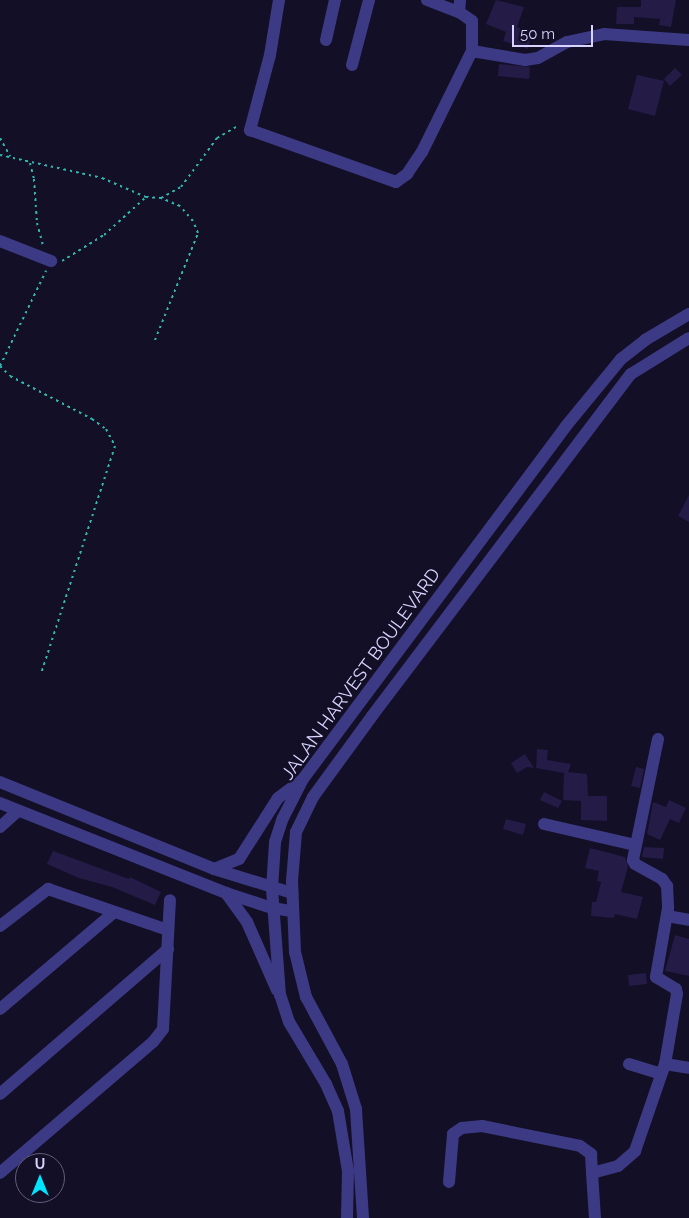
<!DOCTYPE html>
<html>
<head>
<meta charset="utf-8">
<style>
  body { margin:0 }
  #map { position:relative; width:689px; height:1218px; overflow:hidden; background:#130f26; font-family:Raleway,sans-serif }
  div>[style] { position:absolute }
  .building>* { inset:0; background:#241b47 }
  .path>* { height:2px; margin-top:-1px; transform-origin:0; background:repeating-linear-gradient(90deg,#2fb8b0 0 2.5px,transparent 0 6.5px) }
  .minor>* { height:12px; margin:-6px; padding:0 6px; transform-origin:6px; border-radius:6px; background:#3d3a85 }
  span { translate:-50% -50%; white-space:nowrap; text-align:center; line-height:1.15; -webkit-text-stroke:4.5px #130f26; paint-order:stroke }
  .street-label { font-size:18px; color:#d9d4ff }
  .north { position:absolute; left:15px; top:1153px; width:50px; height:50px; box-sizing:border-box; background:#130f26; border:1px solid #625e7d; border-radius:50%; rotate:0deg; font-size:14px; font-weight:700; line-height:20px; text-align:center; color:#d9d4ff }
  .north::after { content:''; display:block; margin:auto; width:18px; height:22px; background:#00e5ff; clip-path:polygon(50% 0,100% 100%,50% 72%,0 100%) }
  .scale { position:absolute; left:512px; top:25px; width:81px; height:22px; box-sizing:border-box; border:2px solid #d9d4ff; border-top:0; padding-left:6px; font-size:15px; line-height:18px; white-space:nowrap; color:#d9d4ff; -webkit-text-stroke:4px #130f26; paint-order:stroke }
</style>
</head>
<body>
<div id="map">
  <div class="building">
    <i style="clip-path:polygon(496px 0,524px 7px,517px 27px,532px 32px,528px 49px,503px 41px,506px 32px,486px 24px)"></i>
    <i style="clip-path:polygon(641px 0,676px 0,671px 27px,659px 25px,660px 19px,648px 18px,634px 17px,634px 24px,616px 24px,617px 7px,641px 7px)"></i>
    <i style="clip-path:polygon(499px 64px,530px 67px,529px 79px,498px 76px)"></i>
    <i style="clip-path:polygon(675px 68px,682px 75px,670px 86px,664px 79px)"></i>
    <i style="clip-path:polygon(637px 75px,664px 81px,655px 116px,628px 109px)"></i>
    <i style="clip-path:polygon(689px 495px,689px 522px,678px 516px)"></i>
    <i style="clip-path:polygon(537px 749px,548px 750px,547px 760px,571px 764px,568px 772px,587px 774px,588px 796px,607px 796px,607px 821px,581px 820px,581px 801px,563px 800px,564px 773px,536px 768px)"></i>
    <i style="clip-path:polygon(525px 754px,534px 768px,527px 767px,517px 773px,511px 763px)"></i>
    <i style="clip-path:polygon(636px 767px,644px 769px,640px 788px,631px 786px)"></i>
    <i style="clip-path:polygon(544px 792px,562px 801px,558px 808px,540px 800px)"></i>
    <i style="clip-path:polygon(669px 800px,686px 808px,679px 823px,670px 819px,660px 840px,647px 834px,653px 802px,666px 807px)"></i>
    <i style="clip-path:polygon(506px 819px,526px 824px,523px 835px,503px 829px)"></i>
    <i style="clip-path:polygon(644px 847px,664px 848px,663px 859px,642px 857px)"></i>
    <i style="clip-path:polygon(590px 848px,625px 857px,628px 867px,621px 892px,643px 897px,637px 919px,615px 914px,614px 918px,591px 916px,592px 902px,596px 902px,601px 882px,597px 881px,599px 871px,585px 868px)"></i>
    <i style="clip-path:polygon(53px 851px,129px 879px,130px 877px,161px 892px,155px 905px,112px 887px,79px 878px,47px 864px)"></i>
    <i style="clip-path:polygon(675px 935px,689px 939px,689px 976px,665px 971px)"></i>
    <i style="clip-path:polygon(646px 973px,647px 984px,629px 986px,628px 975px)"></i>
  </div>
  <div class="path">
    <i style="left:0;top:138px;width:21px;rotate:61deg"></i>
    <i style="left:0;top:155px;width:105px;rotate:12.7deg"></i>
    <i style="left:102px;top:178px;width:48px;rotate:23.4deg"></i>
    <i style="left:30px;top:163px;width:16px;rotate:76deg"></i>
    <i style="left:34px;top:179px;width:44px;rotate:86.1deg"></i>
    <i style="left:37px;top:223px;width:24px;rotate:75deg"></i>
    <i style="left:62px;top:261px;width:49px;rotate:-31.8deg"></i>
    <i style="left:104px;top:235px;width:57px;rotate:-42.1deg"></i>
    <i style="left:146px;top:197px;width:15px;rotate:4deg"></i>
    <i style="left:161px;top:198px;width:23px;rotate:-29deg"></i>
    <i style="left:181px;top:187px;width:61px;rotate:-53.7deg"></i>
    <i style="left:217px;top:138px;width:24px;rotate:-30deg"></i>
    <i style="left:155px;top:340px;width:115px;rotate:-68.1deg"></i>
    <i style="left:198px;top:233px;width:13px;rotate:-113deg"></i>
    <i style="left:193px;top:221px;width:20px;rotate:-131deg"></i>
    <i style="left:180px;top:206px;width:21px;rotate:-157deg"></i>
    <i style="left:0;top:366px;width:14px;rotate:45deg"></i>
    <i style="left:10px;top:376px;width:93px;rotate:27.7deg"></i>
    <i style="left:92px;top:419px;width:17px;rotate:36deg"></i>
    <i style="left:106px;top:429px;width:19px;rotate:62deg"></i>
    <i style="left:115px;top:446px;width:240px;rotate:108deg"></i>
    <i style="left:0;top:366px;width:106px;rotate:-64.2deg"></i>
  </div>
  <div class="minor">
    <i style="left:279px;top:0;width:56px;rotate:99.3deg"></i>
    <i style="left:270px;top:55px;width:78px;rotate:104.9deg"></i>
    <i style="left:250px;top:130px;width:155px;rotate:19.6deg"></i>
    <i style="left:396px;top:182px;width:14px;rotate:-36deg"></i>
    <i style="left:407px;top:174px;width:27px;rotate:-56deg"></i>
    <i style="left:422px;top:152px;width:113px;rotate:-63.7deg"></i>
    <i style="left:472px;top:51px;width:30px;rotate:-90deg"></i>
    <i style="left:472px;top:21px;width:16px;rotate:-145deg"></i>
    <i style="left:459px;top:12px;width:12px;rotate:-85deg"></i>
    <i style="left:427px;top:0;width:34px;rotate:21deg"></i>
    <i style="left:326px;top:40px;width:41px;rotate:-77.3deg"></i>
    <i style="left:472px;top:51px;width:54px;rotate:9.6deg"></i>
    <i style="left:525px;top:60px;width:13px;rotate:-9deg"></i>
    <i style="left:538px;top:58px;width:33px;rotate:-29deg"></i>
    <i style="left:567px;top:42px;width:38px;rotate:-12deg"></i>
    <i style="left:604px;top:34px;width:85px;rotate:4deg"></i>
    <i style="left:352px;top:65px;width:67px;rotate:-75.3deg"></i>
    <i style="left:0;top:241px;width:55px;rotate:21.4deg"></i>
    <i style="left:658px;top:739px;width:124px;rotate:101.7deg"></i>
    <i style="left:633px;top:860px;width:4px;rotate:63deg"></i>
    <i style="left:635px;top:864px;width:31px;rotate:29deg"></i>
    <i style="left:662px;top:879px;width:9px;rotate:54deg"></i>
    <i style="left:667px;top:886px;width:22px;rotate:87deg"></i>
    <i style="left:668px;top:908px;width:70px;rotate:99.9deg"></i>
    <i style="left:656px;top:977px;width:23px;rotate:31deg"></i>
    <i style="left:676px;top:989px;width:5px;rotate:79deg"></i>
    <i style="left:677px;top:994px;width:71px;rotate:99.7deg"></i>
    <i style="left:0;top:782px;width:231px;rotate:22.1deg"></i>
    <i style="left:214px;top:869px;width:82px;rotate:17.1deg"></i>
    <i style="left:0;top:803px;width:243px;rotate:21.7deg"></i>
    <i style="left:226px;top:893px;width:48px;rotate:18.1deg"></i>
    <i style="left:272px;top:908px;width:20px;rotate:9deg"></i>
    <i style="left:544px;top:824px;width:93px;rotate:13deg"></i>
    <i style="left:0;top:827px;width:24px;rotate:-42deg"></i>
    <i style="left:214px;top:869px;width:27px;rotate:-22deg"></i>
    <i style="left:239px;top:859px;width:72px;rotate:-57.4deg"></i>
    <i style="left:278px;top:798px;width:30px;rotate:-37deg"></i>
    <i style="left:226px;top:893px;width:36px;rotate:54deg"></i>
    <i style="left:247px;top:922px;width:74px;rotate:66.2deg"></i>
    <i style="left:667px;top:916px;width:22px;rotate:10deg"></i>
    <i style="left:0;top:926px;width:61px;rotate:-37.6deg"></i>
    <i style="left:48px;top:889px;width:127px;rotate:18.9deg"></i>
    <i style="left:0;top:1009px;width:148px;rotate:-40.3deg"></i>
    <i style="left:629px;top:1064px;width:34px;rotate:17deg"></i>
    <i style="left:0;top:1094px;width:222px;rotate:-40.8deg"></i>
    <i style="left:0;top:1173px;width:201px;rotate:-40.6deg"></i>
    <i style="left:153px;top:1042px;width:16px;rotate:-52deg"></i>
    <i style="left:163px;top:1029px;width:129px;rotate:-86.9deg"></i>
    <i style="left:449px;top:1182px;width:48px;rotate:-85.2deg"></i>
    <i style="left:453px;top:1134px;width:11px;rotate:-34deg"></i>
    <i style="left:462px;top:1128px;width:20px;rotate:-6deg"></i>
    <i style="left:482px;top:1126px;width:100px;rotate:11.5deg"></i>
    <i style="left:580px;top:1146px;width:14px;rotate:36deg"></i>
    <i style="left:591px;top:1154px;width:19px;rotate:87deg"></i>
    <i style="left:347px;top:1218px;width:47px;rotate:-88.8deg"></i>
    <i style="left:348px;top:1171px;width:61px;rotate:-99.5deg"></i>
    <i style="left:338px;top:1111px;width:30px;rotate:-114deg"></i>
    <i style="left:326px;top:1084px;width:72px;rotate:-120.8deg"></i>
    <i style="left:289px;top:1022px;width:28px;rotate:-108deg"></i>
    <i style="left:280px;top:995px;width:106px;rotate:-94.3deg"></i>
    <i style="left:272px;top:889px;width:47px;rotate:-86.3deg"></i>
    <i style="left:275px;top:842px;width:25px;rotate:-72deg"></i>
    <i style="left:283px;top:818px;width:44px;rotate:-62.9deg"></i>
    <i style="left:303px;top:779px;width:440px;rotate:-53.3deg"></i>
    <i style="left:566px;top:426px;width:87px;rotate:-50.6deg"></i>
    <i style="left:621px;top:359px;width:31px;rotate:-38deg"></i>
    <i style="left:645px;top:340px;width:51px;rotate:-30.6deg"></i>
    <i style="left:363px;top:1218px;width:109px;rotate:-93.7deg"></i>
    <i style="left:356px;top:1109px;width:47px;rotate:-107.3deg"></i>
    <i style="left:342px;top:1064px;width:76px;rotate:-118.2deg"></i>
    <i style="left:306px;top:997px;width:46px;rotate:-103.7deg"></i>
    <i style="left:295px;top:952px;width:71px;rotate:-92.4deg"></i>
    <i style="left:292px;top:881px;width:49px;rotate:-85.3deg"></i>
    <i style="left:296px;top:832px;width:39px;rotate:-64deg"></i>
    <i style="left:313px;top:797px;width:100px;rotate:-53.9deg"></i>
    <i style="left:372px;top:716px;width:429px;rotate:-52.9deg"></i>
    <i style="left:631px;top:374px;width:68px;rotate:-31.8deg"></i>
    <i style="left:595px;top:1218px;width:45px;rotate:-93.8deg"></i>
    <i style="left:592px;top:1173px;width:27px;rotate:-15deg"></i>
    <i style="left:618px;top:1166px;width:23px;rotate:-41deg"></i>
    <i style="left:635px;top:1151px;width:92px;rotate:-71deg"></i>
    <i style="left:665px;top:1064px;width:24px;rotate:9deg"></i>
  </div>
  <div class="street-label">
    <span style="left:361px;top:674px;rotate:-54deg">JALAN HARVEST BOULEVARD</span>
  </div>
  <div class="north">U</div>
  <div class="scale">50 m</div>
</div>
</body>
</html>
